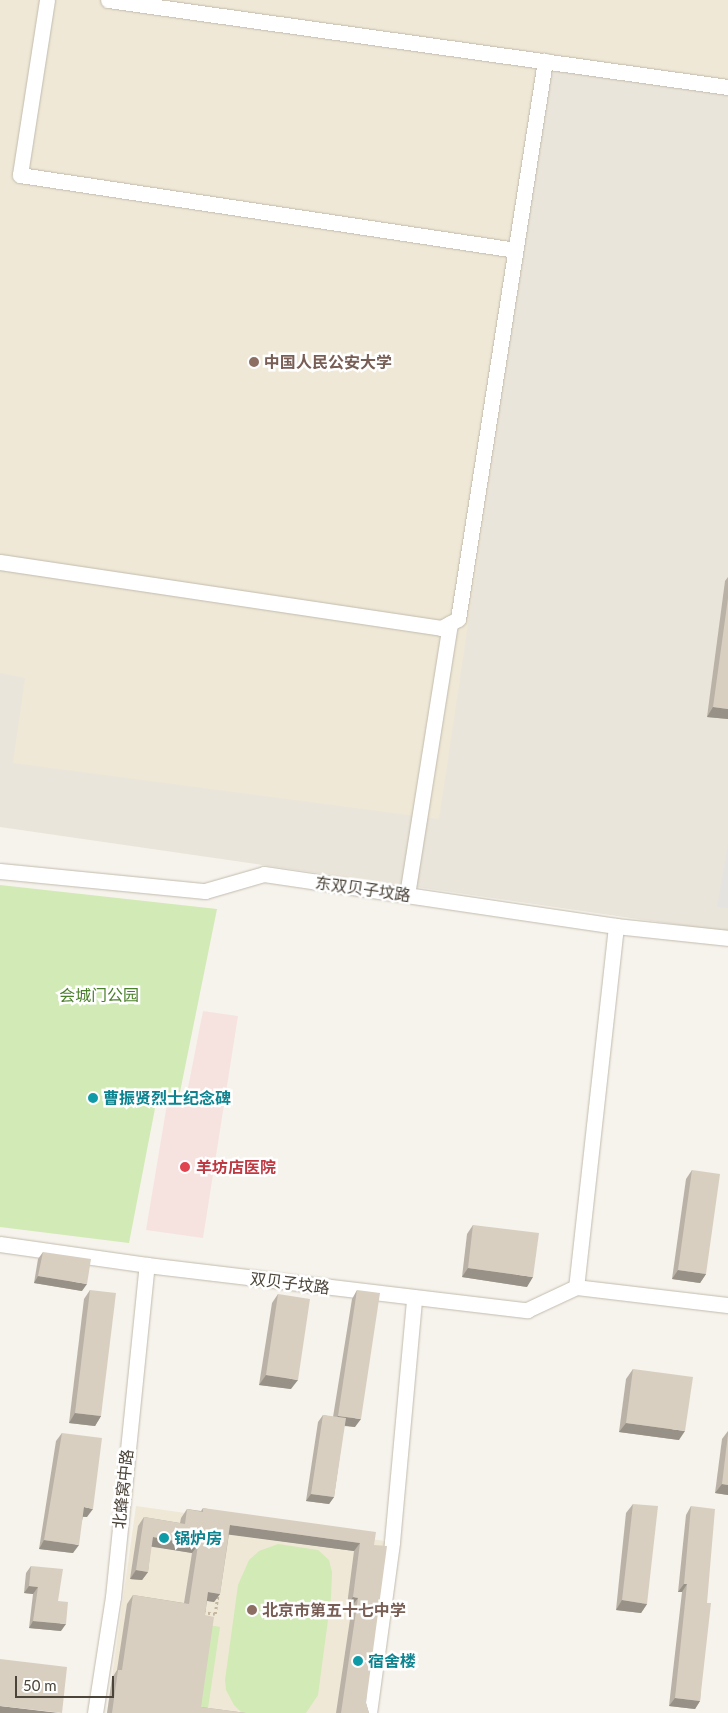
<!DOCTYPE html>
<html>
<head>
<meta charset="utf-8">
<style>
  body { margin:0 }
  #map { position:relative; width:728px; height:1713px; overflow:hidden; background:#f6f3ec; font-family:Lato,"Noto Sans SC",sans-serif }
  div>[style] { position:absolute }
  .residential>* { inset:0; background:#eae5da }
  .education>* { inset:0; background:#efe8d6 }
  .medical>* { inset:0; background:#f6e3e0 }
  .green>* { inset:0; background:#d2eab5 }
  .parking>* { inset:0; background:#e5e3e0 }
  .path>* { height:2.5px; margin-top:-1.25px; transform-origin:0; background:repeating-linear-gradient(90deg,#c4b79f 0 2.5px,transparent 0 5px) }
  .roads { filter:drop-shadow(0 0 1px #c2bbae) drop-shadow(0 0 1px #c2bbae) }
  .street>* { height:15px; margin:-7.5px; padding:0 7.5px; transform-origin:7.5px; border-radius:7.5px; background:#fff }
  .wall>* { inset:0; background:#bab2a6 }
  .shaded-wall>* { inset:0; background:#979187 }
  .building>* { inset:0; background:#d8cfc1 }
  .dots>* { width:14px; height:14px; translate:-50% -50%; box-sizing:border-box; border:2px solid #fff; border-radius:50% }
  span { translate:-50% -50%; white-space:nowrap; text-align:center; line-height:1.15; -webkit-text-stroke:5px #fff; paint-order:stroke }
  .education-label { font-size:16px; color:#785e54; font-weight:700 }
  .left { translate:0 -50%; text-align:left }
  .street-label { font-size:16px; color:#4b4439 }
  .park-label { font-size:16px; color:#4a7f2a }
  .culture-label { font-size:16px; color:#0d838f; font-weight:700 }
  .health-label { font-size:16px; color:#be3a42; font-weight:700 }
  .scale { position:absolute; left:15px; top:1676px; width:99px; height:22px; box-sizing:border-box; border:2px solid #4b4439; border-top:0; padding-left:6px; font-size:15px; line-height:18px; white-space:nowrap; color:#4b4439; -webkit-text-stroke:4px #fff; paint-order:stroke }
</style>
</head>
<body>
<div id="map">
  <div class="residential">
    <i style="clip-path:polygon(0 0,728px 0,728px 932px,0 827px)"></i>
  </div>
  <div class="education">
    <i style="clip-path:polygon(0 0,728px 0,728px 92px,551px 68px,439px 819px,13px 763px,25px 678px,0 673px)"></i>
    <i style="clip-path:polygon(136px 1506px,392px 1542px,369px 1713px,107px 1713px)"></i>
  </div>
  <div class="medical">
    <i style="clip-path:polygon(203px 1011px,238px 1016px,203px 1238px,146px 1230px,167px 1104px,186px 1098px)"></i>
  </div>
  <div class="green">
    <i style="clip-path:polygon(0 885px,217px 909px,180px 1092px,157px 1098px,129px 1243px,0 1227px)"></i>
    <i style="clip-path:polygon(278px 1544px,318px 1550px,329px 1560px,332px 1572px,331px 1597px,318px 1695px,306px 1713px,242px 1713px,234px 1705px,226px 1690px,225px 1680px,238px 1585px,249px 1560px,259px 1551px)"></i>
    <i style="clip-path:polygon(209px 1625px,220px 1627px,208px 1708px,197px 1707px)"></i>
  </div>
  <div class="parking">
    <i style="clip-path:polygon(728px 844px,728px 908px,717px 907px)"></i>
  </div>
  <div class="path">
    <i style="left:203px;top:1612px;width:12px;rotate:9deg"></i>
    <i style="left:215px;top:1614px;width:21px;rotate:-82deg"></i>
  </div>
  <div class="roads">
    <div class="street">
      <i style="left:47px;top:0;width:177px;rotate:98.8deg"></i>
      <i style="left:20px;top:175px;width:500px;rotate:8.6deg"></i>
      <i style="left:108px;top:0;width:626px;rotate:7.99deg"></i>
      <i style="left:0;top:562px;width:446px;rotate:8.5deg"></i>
      <i style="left:441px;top:628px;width:19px;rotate:-28deg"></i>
      <i style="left:458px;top:619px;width:565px;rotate:-81.14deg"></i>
      <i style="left:0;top:871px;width:206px;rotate:5.6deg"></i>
      <i style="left:205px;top:891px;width:61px;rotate:-16.1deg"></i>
      <i style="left:264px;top:874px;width:356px;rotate:8.4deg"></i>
      <i style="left:616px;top:926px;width:113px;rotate:6.1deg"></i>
      <i style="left:407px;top:895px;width:275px;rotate:-81deg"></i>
      <i style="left:616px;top:926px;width:363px;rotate:96.3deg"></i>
      <i style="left:576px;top:1287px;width:153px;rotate:6.8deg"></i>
      <i style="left:0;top:1244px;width:148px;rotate:8.1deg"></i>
      <i style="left:147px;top:1265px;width:383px;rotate:6.8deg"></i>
      <i style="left:527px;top:1310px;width:54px;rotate:-25.1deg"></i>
      <i style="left:95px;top:1713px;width:117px;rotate:-81.2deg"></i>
      <i style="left:113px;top:1597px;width:334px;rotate:-84.2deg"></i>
      <i style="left:369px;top:1713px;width:173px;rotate:-82.3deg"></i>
      <i style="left:392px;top:1542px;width:245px;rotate:-84.8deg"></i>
    </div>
  </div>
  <div class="wall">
    <i style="clip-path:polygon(728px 577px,728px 719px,707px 717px,725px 581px)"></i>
    <i style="clip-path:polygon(692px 1170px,706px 1274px,700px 1283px,672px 1279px,686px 1179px)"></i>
    <i style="clip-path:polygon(473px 1225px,527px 1287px,462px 1277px,467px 1234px)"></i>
    <i style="clip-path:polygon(43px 1252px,82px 1291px,34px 1283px,38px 1259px)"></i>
    <i style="clip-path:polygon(90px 1290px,101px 1416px,95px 1426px,69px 1423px,84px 1299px)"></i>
    <i style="clip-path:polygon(357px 1290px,355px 1427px,344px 1426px,334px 1497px,329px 1504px,306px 1501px,318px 1422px,323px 1415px,333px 1417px,352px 1299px)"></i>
    <i style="clip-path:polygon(278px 1294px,291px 1389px,259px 1385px,272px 1303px)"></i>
    <i style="clip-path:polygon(633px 1369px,679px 1440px,619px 1432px,626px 1379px)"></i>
    <i style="clip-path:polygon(728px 1431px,728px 1495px,715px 1493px,722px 1439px)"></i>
    <i style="clip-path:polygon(62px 1433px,87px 1517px,83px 1517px,73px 1553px,39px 1549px,56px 1441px)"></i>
    <i style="clip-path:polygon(633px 1504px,647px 1604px,641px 1613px,616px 1610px,626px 1513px)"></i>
    <i style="clip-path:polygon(691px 1506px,707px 1603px,700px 1701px,695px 1709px,669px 1706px,682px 1592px,678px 1592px,686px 1515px)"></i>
    <i style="clip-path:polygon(203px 1508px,374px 1545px,366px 1703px,369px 1713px,336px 1713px,352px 1606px,347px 1605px,354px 1551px,229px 1534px,220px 1594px,214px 1602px,207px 1601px,205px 1615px,201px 1707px,246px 1713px,107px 1713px,112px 1678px,117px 1670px,127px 1604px,133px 1595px,184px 1603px,192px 1553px,151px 1546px,148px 1572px,142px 1580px,130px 1579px,138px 1526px,144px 1517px,180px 1523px,181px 1518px,187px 1509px,201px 1511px)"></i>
    <i style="clip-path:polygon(31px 1566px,58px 1601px,61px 1631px,29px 1628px,33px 1594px,24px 1593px,26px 1573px)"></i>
  </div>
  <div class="shaded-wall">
    <i style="clip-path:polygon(713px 707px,728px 709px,728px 719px,707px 717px)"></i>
    <i style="clip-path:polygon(468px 1268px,533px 1277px,527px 1287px,462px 1277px)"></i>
    <i style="clip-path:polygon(678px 1270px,706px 1274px,700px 1283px,672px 1279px)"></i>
    <i style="clip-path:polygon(38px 1276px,87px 1284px,82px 1291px,34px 1283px)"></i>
    <i style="clip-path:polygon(266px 1375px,298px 1380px,291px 1389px,259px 1385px)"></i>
    <i style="clip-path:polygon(75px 1413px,101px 1416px,95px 1426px,69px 1423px)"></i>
    <i style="clip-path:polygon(338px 1416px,361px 1419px,355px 1427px,332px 1424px)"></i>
    <i style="clip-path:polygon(626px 1423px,685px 1431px,679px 1440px,619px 1432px)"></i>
    <i style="clip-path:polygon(722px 1484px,728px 1485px,728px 1495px,715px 1493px)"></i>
    <i style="clip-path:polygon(311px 1494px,334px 1497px,329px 1504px,306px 1501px)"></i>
    <i style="clip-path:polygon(84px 1507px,93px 1509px,87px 1517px,78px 1516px)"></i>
    <i style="clip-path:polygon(230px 1525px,360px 1543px,354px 1551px,224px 1534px)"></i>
    <i style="clip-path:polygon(153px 1537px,198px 1545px,192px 1553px,147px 1546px)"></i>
    <i style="clip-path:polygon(44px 1540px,79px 1545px,73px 1553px,39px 1549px)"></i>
    <i style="clip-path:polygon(136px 1570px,148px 1572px,142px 1580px,130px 1579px)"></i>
    <i style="clip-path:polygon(684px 1584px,687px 1584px,682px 1592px,678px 1592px)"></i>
    <i style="clip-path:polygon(29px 1586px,38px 1587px,33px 1594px,24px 1593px)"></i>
    <i style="clip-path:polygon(208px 1592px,220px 1594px,214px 1602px,202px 1600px)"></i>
    <i style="clip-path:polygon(353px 1597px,358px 1598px,352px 1606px,347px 1605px)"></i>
    <i style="clip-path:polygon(622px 1600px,647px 1604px,641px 1613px,616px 1610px)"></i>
    <i style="clip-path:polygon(33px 1621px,66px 1624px,61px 1631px,29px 1628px)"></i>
    <i style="clip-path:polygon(675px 1698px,700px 1701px,695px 1709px,669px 1706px)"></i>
    <i style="clip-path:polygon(0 1706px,59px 1713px,0 1713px)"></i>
  </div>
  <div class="building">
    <i style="clip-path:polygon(728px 598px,728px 709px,713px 707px)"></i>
    <i style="clip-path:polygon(692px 1170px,720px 1174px,706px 1274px,678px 1270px)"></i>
    <i style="clip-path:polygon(473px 1225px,539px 1233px,533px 1277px,468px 1268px)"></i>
    <i style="clip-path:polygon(43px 1252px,91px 1259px,87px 1284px,38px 1276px)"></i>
    <i style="clip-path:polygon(90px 1290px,116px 1293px,101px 1416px,75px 1413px)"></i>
    <i style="clip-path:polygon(357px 1290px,380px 1293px,361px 1419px,338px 1416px)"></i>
    <i style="clip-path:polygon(278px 1294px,310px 1299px,298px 1380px,266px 1375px)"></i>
    <i style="clip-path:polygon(633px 1369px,693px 1377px,685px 1431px,626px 1423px)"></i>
    <i style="clip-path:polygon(323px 1415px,346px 1418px,334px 1497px,311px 1494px)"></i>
    <i style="clip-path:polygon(62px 1433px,102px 1438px,93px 1509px,84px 1507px,79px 1545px,44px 1540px)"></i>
    <i style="clip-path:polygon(728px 1434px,728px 1485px,722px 1484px)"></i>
    <i style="clip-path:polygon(633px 1504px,658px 1506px,647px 1604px,622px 1600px)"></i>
    <i style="clip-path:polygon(691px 1506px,715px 1509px,707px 1603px,711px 1603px,700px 1701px,675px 1698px,687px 1584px,684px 1584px)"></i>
    <i style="clip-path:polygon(203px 1508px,376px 1532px,374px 1545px,387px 1546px,366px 1703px,369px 1713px,341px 1713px,358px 1598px,353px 1597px,360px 1543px,230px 1525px,220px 1594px,208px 1592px,205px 1615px,214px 1617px,201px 1707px,246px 1713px,112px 1713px,118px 1670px,122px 1670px,133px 1595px,189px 1604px,198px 1545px,153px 1537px,148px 1572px,136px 1570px,144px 1517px,185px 1524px,187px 1509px,203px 1512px)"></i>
    <i style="clip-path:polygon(31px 1566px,63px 1569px,58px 1601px,68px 1602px,66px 1624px,33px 1621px,38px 1587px,29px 1586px)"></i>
    <i style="clip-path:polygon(0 1659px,67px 1667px,62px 1713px,0 1706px)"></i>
  </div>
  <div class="dots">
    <i style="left:254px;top:362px;background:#8d6e63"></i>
    <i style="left:93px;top:1098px;background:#0f9aa8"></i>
    <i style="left:185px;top:1167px;background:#e0444e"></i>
    <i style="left:164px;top:1538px;background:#0f9aa8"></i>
    <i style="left:252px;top:1610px;background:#8d6e63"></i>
    <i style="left:358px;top:1661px;background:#0f9aa8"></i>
  </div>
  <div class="education-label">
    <span class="left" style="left:264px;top:362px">中国人民公安大学</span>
    <span class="left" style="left:262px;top:1610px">北京市第五十七中学</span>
  </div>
  <div class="street-label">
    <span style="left:363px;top:889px;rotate:8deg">东双贝子坟路</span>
    <span style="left:290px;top:1283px;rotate:7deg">双贝子坟路</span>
    <span style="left:123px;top:1489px;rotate:-84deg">北蜂窝中路</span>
  </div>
  <div class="park-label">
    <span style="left:99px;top:995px">会城门公园</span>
  </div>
  <div class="culture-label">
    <span class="left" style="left:103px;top:1098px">曹振贤烈士纪念碑</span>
    <span class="left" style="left:174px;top:1538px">锅炉房</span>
    <span class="left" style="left:368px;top:1661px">宿舍楼</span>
  </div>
  <div class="health-label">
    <span class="left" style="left:196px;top:1167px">羊坊店医院</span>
  </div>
  <div class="scale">50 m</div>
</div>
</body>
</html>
